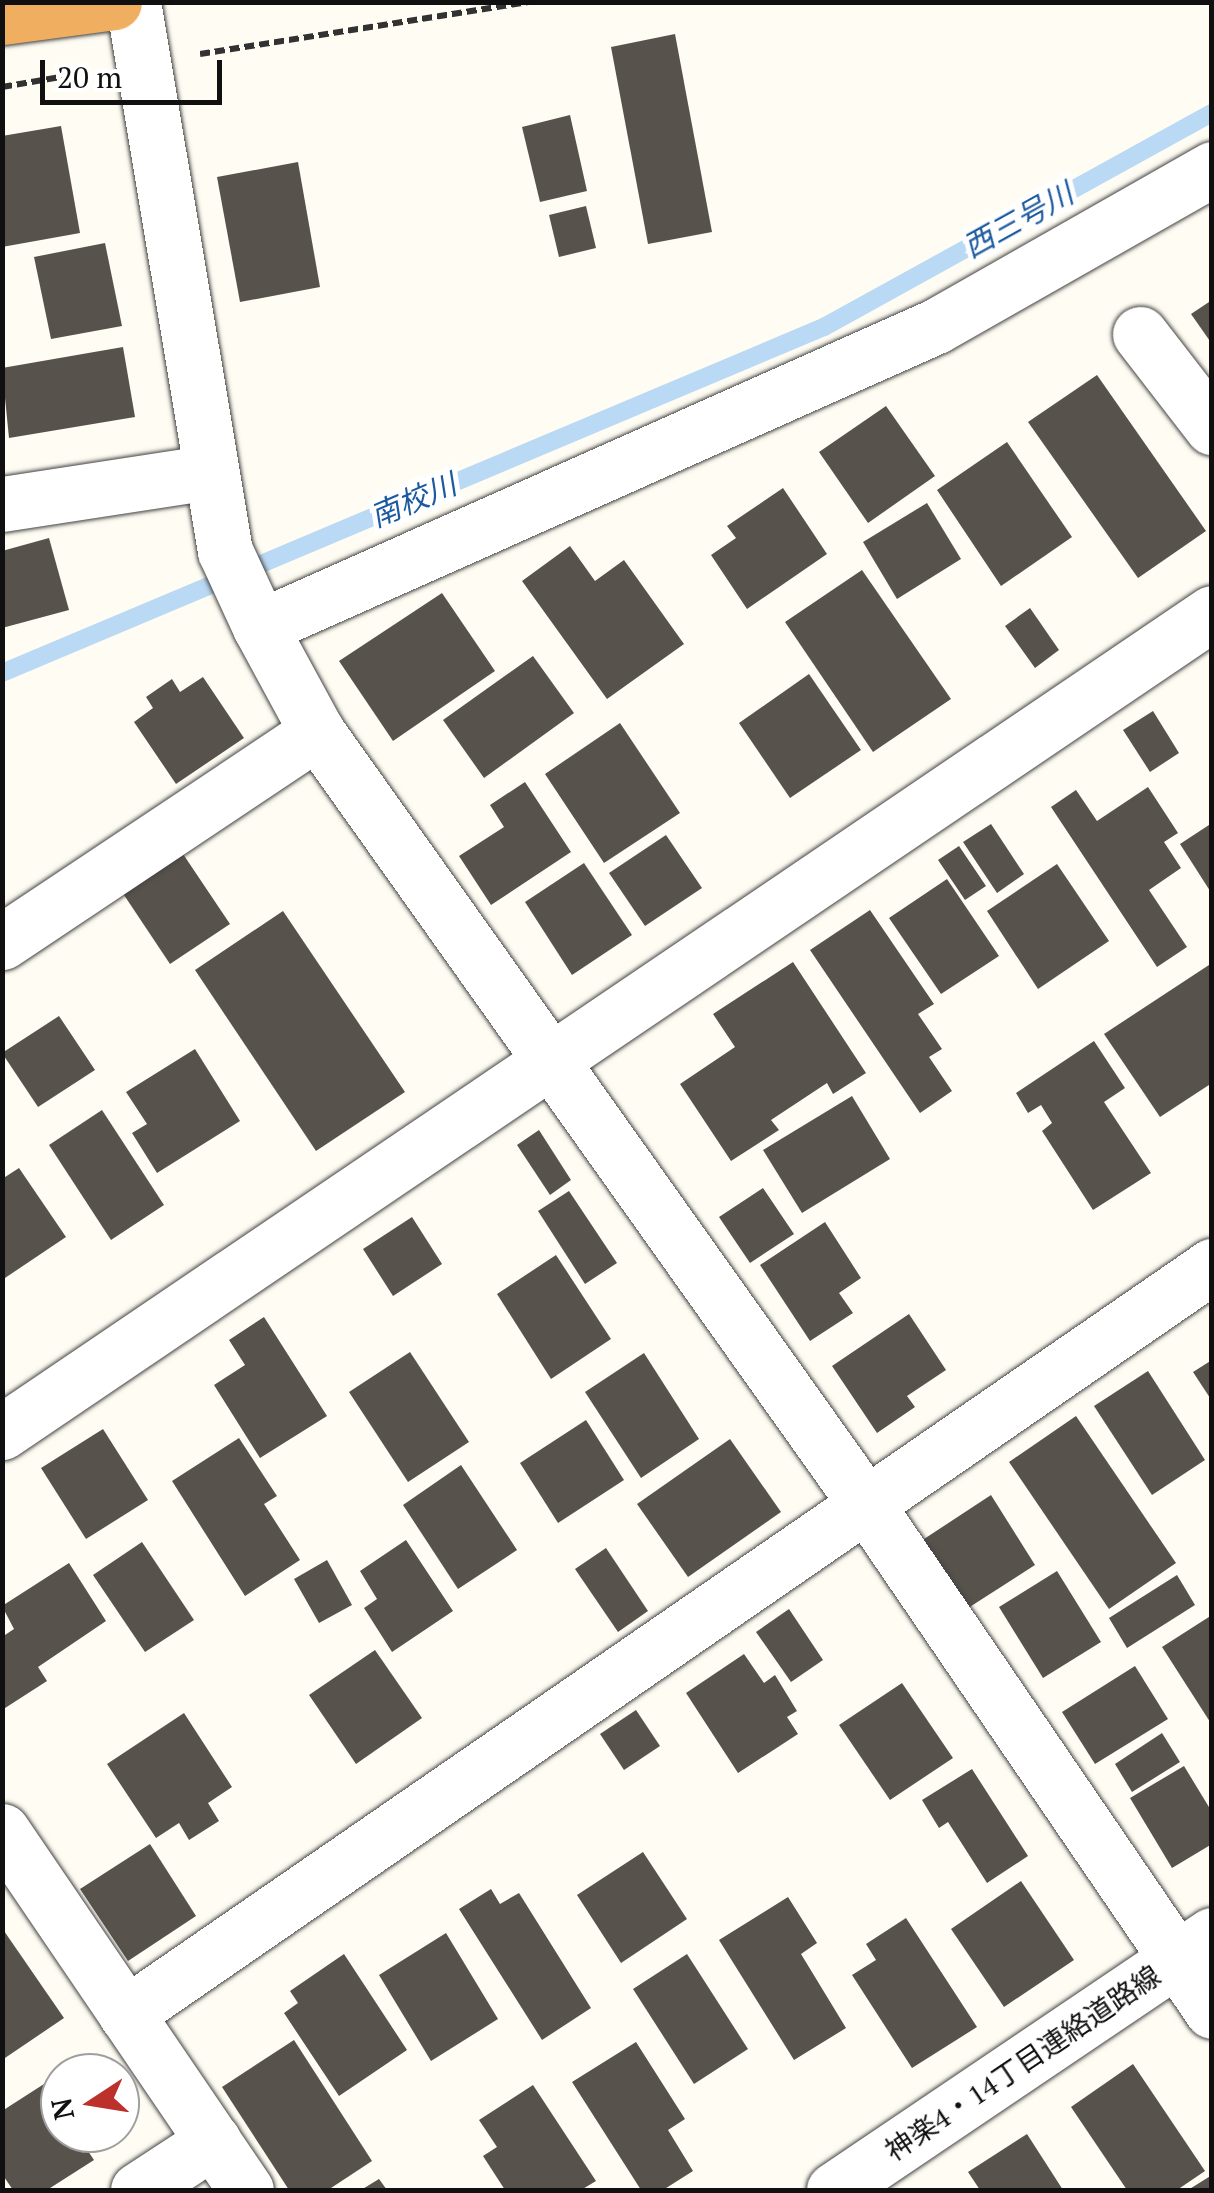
<!DOCTYPE html>
<html>
<head>
<meta charset="utf-8">
<style>
  body { margin:0 }
  #map { position:relative; width:1214px; height:2193px; overflow:hidden; background:#fffdf3; font-family:"PT Serif","Noto Sans JP",serif }
  div>[style] { position:absolute }
  .stream>* { height:18px; margin:-9px; padding:0 9px; transform-origin:9px; border-radius:9px; background:#b9d9f4 }
  .building>* { inset:0; background:#58524c }
  .path>* { height:6px; margin-top:-3px; transform-origin:0; background:repeating-linear-gradient(90deg,#323232 0 10px,transparent 0 15px) }
  .roads { filter:drop-shadow(0 0 2px #434343) drop-shadow(0 0 2px #434343) }
  .minor>* { height:55px; margin:-27.5px; padding:0 27.5px; transform-origin:27.5px; border-radius:27.5px; background:#fff }
  .highway>* { height:55px; margin:-27.5px; padding:0 27.5px; transform-origin:27.5px; border-radius:27.5px; background:#efae60 }
  span { translate:-50% -50%; white-space:nowrap; text-align:center; line-height:1.15; -webkit-text-stroke:10px #fff; paint-order:stroke }
  .street-label { font-size:28px; color:#101010 }
  .water-label { font-size:30px; color:#1c5a9f; font-style:italic }
  .frame { position:absolute; inset:0; border:5px solid #101010; pointer-events:none }
  .north { position:absolute; left:40px; top:2053px; width:100px; height:100px; box-sizing:border-box; background:#fff; border:2px solid #9f9f9f; border-radius:50%; rotate:258deg; font-size:28px; font-weight:700; line-height:40px; text-align:center; color:#101010 }
  .north::after { content:''; display:block; margin:auto; width:35px; height:45px; background:#bc312b; clip-path:polygon(50% 0,100% 100%,50% 72%,0 100%) }
  .scale { position:absolute; left:40px; top:60px; width:182px; height:45px; box-sizing:border-box; border:5px solid #101010; border-top:0; padding-left:12px; font-size:30px; line-height:35px; white-space:nowrap; color:#101010; -webkit-text-stroke:8px #fff; paint-order:stroke }
</style>
</head>
<body>
<div id="map">
  <div class="stream">
    <i style="left:2px;top:673px;width:892px;rotate:-22.83deg"></i>
    <i style="left:824px;top:327px;width:443px;rotate:-28.9deg"></i>
  </div>
  <div class="building">
    <i style="clip-path:polygon(675px 34px,712px 232px,648px 244px,611px 47px)"></i>
    <i style="clip-path:polygon(570px 115px,587px 191px,540px 202px,522px 127px)"></i>
    <i style="clip-path:polygon(61px 126px,80px 233px,2px 247px,2px 136px)"></i>
    <i style="clip-path:polygon(298px 162px,320px 287px,240px 302px,217px 177px)"></i>
    <i style="clip-path:polygon(586px 206px,596px 248px,559px 257px,549px 215px)"></i>
    <i style="clip-path:polygon(105px 243px,122px 326px,51px 339px,34px 257px)"></i>
    <i style="clip-path:polygon(1212px 300px,1212px 344px,1191px 314px)"></i>
    <i style="clip-path:polygon(123px 347px,135px 417px,9px 438px,2px 368px)"></i>
    <i style="clip-path:polygon(1097px 375px,1206px 531px,1138px 578px,1028px 422px)"></i>
    <i style="clip-path:polygon(886px 406px,935px 476px,868px 523px,819px 452px)"></i>
    <i style="clip-path:polygon(1007px 442px,1072px 537px,1001px 586px,937px 490px)"></i>
    <i style="clip-path:polygon(783px 488px,827px 554px,747px 609px,711px 555px,736px 538px,727px 526px)"></i>
    <i style="clip-path:polygon(927px 503px,961px 559px,897px 599px,863px 542px)"></i>
    <i style="clip-path:polygon(49px 538px,69px 610px,2px 628px,2px 551px)"></i>
    <i style="clip-path:polygon(570px 546px,595px 581px,624px 560px,684px 644px,607px 699px,522px 581px)"></i>
    <i style="clip-path:polygon(862px 570px,951px 699px,873px 752px,785px 622px)"></i>
    <i style="clip-path:polygon(442px 593px,495px 671px,393px 741px,339px 661px)"></i>
    <i style="clip-path:polygon(1030px 608px,1059px 650px,1035px 668px,1005px 626px)"></i>
    <i style="clip-path:polygon(533px 656px,574px 713px,484px 778px,443px 720px)"></i>
    <i style="clip-path:polygon(809px 674px,861px 750px,790px 798px,739px 723px)"></i>
    <i style="clip-path:polygon(203px 677px,244px 738px,176px 784px,134px 722px,153px 708px,146px 697px,172px 679px,180px 692px)"></i>
    <i style="clip-path:polygon(1153px 711px,1179px 753px,1150px 772px,1123px 730px)"></i>
    <i style="clip-path:polygon(620px 723px,680px 813px,604px 863px,545px 774px)"></i>
    <i style="clip-path:polygon(525px 782px,571px 852px,491px 905px,459px 856px,504px 827px,490px 805px)"></i>
    <i style="clip-path:polygon(1148px 787px,1178px 833px,1164px 842px,1181px 868px,1149px 890px,1187px 947px,1157px 967px,1051px 807px,1076px 790px,1097px 821px)"></i>
    <i style="clip-path:polygon(1212px 823px,1212px 894px,1180px 844px)"></i>
    <i style="clip-path:polygon(991px 824px,1024px 874px,997px 893px,963px 842px)"></i>
    <i style="clip-path:polygon(666px 835px,702px 888px,645px 926px,609px 873px)"></i>
    <i style="clip-path:polygon(959px 846px,986px 886px,965px 900px,938px 860px)"></i>
    <i style="clip-path:polygon(179px 848px,230px 924px,170px 964px,120px 889px)"></i>
    <i style="clip-path:polygon(584px 863px,632px 935px,572px 975px,525px 902px)"></i>
    <i style="clip-path:polygon(1057px 864px,1109px 941px,1038px 989px,987px 911px)"></i>
    <i style="clip-path:polygon(947px 879px,999px 956px,941px 994px,889px 918px)"></i>
    <i style="clip-path:polygon(870px 910px,934px 1004px,918px 1014px,942px 1049px,929px 1057px,952px 1091px,920px 1113px,810px 950px)"></i>
    <i style="clip-path:polygon(283px 911px,405px 1092px,316px 1151px,195px 970px)"></i>
    <i style="clip-path:polygon(793px 962px,866px 1073px,833px 1094px,827px 1083px,771px 1120px,779px 1130px,731px 1161px,680px 1084px,735px 1047px,713px 1014px)"></i>
    <i style="clip-path:polygon(1212px 963px,1212px 1083px,1160px 1117px,1104px 1034px)"></i>
    <i style="clip-path:polygon(59px 1016px,95px 1070px,38px 1107px,2px 1053px)"></i>
    <i style="clip-path:polygon(1094px 1041px,1125px 1088px,1104px 1102px,1151px 1173px,1093px 1210px,1042px 1131px,1052px 1123px,1041px 1105px,1028px 1113px,1016px 1093px)"></i>
    <i style="clip-path:polygon(195px 1049px,240px 1121px,157px 1173px,132px 1133px,147px 1124px,126px 1092px)"></i>
    <i style="clip-path:polygon(852px 1096px,890px 1159px,802px 1213px,763px 1150px)"></i>
    <i style="clip-path:polygon(102px 1110px,164px 1205px,111px 1240px,49px 1145px)"></i>
    <i style="clip-path:polygon(539px 1130px,571px 1180px,550px 1195px,517px 1145px)"></i>
    <i style="clip-path:polygon(19px 1168px,66px 1237px,2px 1280px,2px 1179px)"></i>
    <i style="clip-path:polygon(763px 1188px,794px 1234px,750px 1263px,719px 1217px)"></i>
    <i style="clip-path:polygon(569px 1191px,617px 1263px,585px 1284px,538px 1211px)"></i>
    <i style="clip-path:polygon(412px 1217px,442px 1264px,393px 1296px,363px 1249px)"></i>
    <i style="clip-path:polygon(825px 1222px,861px 1278px,839px 1293px,853px 1313px,810px 1341px,760px 1265px)"></i>
    <i style="clip-path:polygon(556px 1255px,611px 1339px,551px 1379px,497px 1294px)"></i>
    <i style="clip-path:polygon(909px 1314px,946px 1370px,907px 1396px,915px 1407px,877px 1433px,832px 1366px)"></i>
    <i style="clip-path:polygon(264px 1317px,327px 1416px,260px 1458px,214px 1385px,245px 1365px,229px 1340px)"></i>
    <i style="clip-path:polygon(410px 1352px,469px 1442px,408px 1482px,349px 1392px)"></i>
    <i style="clip-path:polygon(644px 1353px,699px 1439px,641px 1478px,585px 1392px)"></i>
    <i style="clip-path:polygon(1212px 1360px,1212px 1401px,1193px 1372px)"></i>
    <i style="clip-path:polygon(1148px 1371px,1205px 1460px,1152px 1495px,1094px 1406px)"></i>
    <i style="clip-path:polygon(1076px 1416px,1176px 1563px,1109px 1609px,1009px 1462px)"></i>
    <i style="clip-path:polygon(586px 1420px,624px 1480px,558px 1523px,520px 1463px)"></i>
    <i style="clip-path:polygon(103px 1429px,148px 1500px,86px 1539px,41px 1468px)"></i>
    <i style="clip-path:polygon(239px 1438px,277px 1496px,264px 1504px,300px 1560px,245px 1596px,172px 1481px)"></i>
    <i style="clip-path:polygon(730px 1439px,781px 1512px,688px 1577px,637px 1504px)"></i>
    <i style="clip-path:polygon(461px 1465px,517px 1550px,458px 1589px,403px 1505px)"></i>
    <i style="clip-path:polygon(991px 1495px,1035px 1565px,965px 1610px,921px 1541px)"></i>
    <i style="clip-path:polygon(406px 1540px,453px 1611px,392px 1652px,364px 1608px,377px 1599px,360px 1571px)"></i>
    <i style="clip-path:polygon(142px 1542px,194px 1620px,145px 1652px,93px 1575px)"></i>
    <i style="clip-path:polygon(606px 1548px,648px 1611px,618px 1632px,575px 1569px)"></i>
    <i style="clip-path:polygon(327px 1560px,352px 1605px,319px 1623px,294px 1579px)"></i>
    <i style="clip-path:polygon(69px 1563px,106px 1621px,38px 1667px,47px 1681px,2px 1710px,2px 1637px,14px 1629px,2px 1606px)"></i>
    <i style="clip-path:polygon(1057px 1571px,1101px 1642px,1043px 1678px,999px 1607px)"></i>
    <i style="clip-path:polygon(1177px 1575px,1195px 1605px,1127px 1648px,1109px 1618px)"></i>
    <i style="clip-path:polygon(789px 1609px,823px 1660px,791px 1682px,756px 1632px)"></i>
    <i style="clip-path:polygon(1212px 1615px,1212px 1725px,1162px 1647px)"></i>
    <i style="clip-path:polygon(375px 1650px,422px 1718px,356px 1764px,309px 1695px)"></i>
    <i style="clip-path:polygon(744px 1654px,764px 1683px,775px 1675px,797px 1711px,787px 1717px,798px 1734px,738px 1773px,686px 1693px)"></i>
    <i style="clip-path:polygon(1135px 1666px,1168px 1719px,1095px 1764px,1062px 1712px)"></i>
    <i style="clip-path:polygon(902px 1683px,953px 1758px,890px 1800px,839px 1725px)"></i>
    <i style="clip-path:polygon(636px 1710px,660px 1746px,624px 1770px,600px 1734px)"></i>
    <i style="clip-path:polygon(184px 1713px,232px 1787px,208px 1803px,219px 1821px,189px 1840px,179px 1823px,156px 1838px,107px 1764px)"></i>
    <i style="clip-path:polygon(1162px 1733px,1180px 1762px,1132px 1792px,1115px 1764px)"></i>
    <i style="clip-path:polygon(1184px 1766px,1212px 1812px,1212px 1844px,1172px 1868px,1130px 1798px)"></i>
    <i style="clip-path:polygon(972px 1769px,1028px 1856px,987px 1883px,948px 1822px,939px 1828px,922px 1800px)"></i>
    <i style="clip-path:polygon(150px 1844px,196px 1916px,128px 1961px,80px 1889px)"></i>
    <i style="clip-path:polygon(643px 1852px,687px 1919px,621px 1963px,577px 1895px)"></i>
    <i style="clip-path:polygon(1021px 1881px,1074px 1960px,1004px 2007px,951px 1929px)"></i>
    <i style="clip-path:polygon(491px 1889px,500px 1904px,519px 1893px,591px 2008px,542px 2040px,459px 1909px)"></i>
    <i style="clip-path:polygon(788px 1897px,817px 1943px,801px 1954px,846px 2028px,794px 2060px,719px 1940px)"></i>
    <i style="clip-path:polygon(906px 1918px,977px 2027px,912px 2068px,852px 1975px,876px 1960px,866px 1944px)"></i>
    <i style="clip-path:polygon(2px 1928px,64px 2018px,2px 2060px)"></i>
    <i style="clip-path:polygon(446px 1933px,498px 2019px,431px 2061px,379px 1975px)"></i>
    <i style="clip-path:polygon(344px 1954px,407px 2050px,339px 2096px,284px 2013px,298px 2003px,290px 1991px)"></i>
    <i style="clip-path:polygon(687px 1954px,748px 2049px,694px 2084px,633px 1989px)"></i>
    <i style="clip-path:polygon(294px 2040px,372px 2161px,328px 2190px,289px 2190px,222px 2087px)"></i>
    <i style="clip-path:polygon(636px 2042px,685px 2119px,668px 2130px,693px 2171px,663px 2190px,641px 2190px,572px 2082px)"></i>
    <i style="clip-path:polygon(1133px 2064px,1205px 2171px,1177px 2190px,1127px 2190px,1071px 2107px)"></i>
    <i style="clip-path:polygon(44px 2084px,60px 2108px,60px 2133px,76px 2133px,94px 2160px,47px 2190px,13px 2190px,2px 2174px,2px 2111px)"></i>
    <i style="clip-path:polygon(533px 2085px,596px 2181px,581px 2190px,505px 2190px,483px 2156px,497px 2147px,479px 2120px)"></i>
    <i style="clip-path:polygon(1027px 2134px,1063px 2190px,980px 2190px,968px 2172px)"></i>
    <i style="clip-path:polygon(1212px 2175px,1212px 2190px,1188px 2190px)"></i>
    <i style="clip-path:polygon(379px 2179px,387px 2190px,361px 2190px)"></i>
  </div>
  <div class="path">
    <i style="left:200px;top:54px;width:334px;rotate:-9deg"></i>
    <i style="left:2px;top:87px;width:83px;rotate:-9.7deg"></i>
  </div>
  <div class="roads">
    <div class="minor">
      <i style="left:133px;top:2px;width:557px;rotate:80.49deg"></i>
      <i style="left:225px;top:551px;width:84px;rotate:65.3deg"></i>
      <i style="left:260px;top:627px;width:119px;rotate:61.5deg"></i>
      <i style="left:317px;top:732px;width:951px;rotate:54.59deg"></i>
      <i style="left:868px;top:1507px;width:610px;rotate:55.68deg"></i>
      <i style="left:1140px;top:334px;width:118px;rotate:52.3deg"></i>
      <i style="left:2px;top:504px;width:211px;rotate:-8.7deg"></i>
      <i style="left:260px;top:627px;width:740px;rotate:-24deg"></i>
      <i style="left:936px;top:326px;width:318px;rotate:-29.6deg"></i>
      <i style="left:2px;top:942px;width:379px;rotate:-33.7deg"></i>
      <i style="left:2px;top:1432px;width:1461px;rotate:-34.09deg"></i>
      <i style="left:2px;top:1831px;width:434px;rotate:55.8deg"></i>
      <i style="left:126px;top:2014px;width:1319px;rotate:-34.56deg"></i>
      <i style="left:138px;top:2190px;width:90px;rotate:-33.2deg"></i>
      <i style="left:834px;top:2190px;width:456px;rotate:-34deg"></i>
    </div>
    <div class="highway">
      <i style="left:2px;top:17px;width:113px;rotate:-7.6deg"></i>
    </div>
  </div>
  <div class="street-label">
    <span style="left:1023px;top:2063px;rotate:-34deg">神楽4・14丁目連絡道路線</span>
  </div>
  <div class="water-label">
    <span style="left:1018px;top:220px;rotate:-29deg">西三号川</span>
    <span style="left:413px;top:500px;rotate:-23deg">南校川</span>
  </div>
  <div class="frame"></div>
  <div class="north">N</div>
  <div class="scale">20 m</div>
</div>
</body>
</html>
